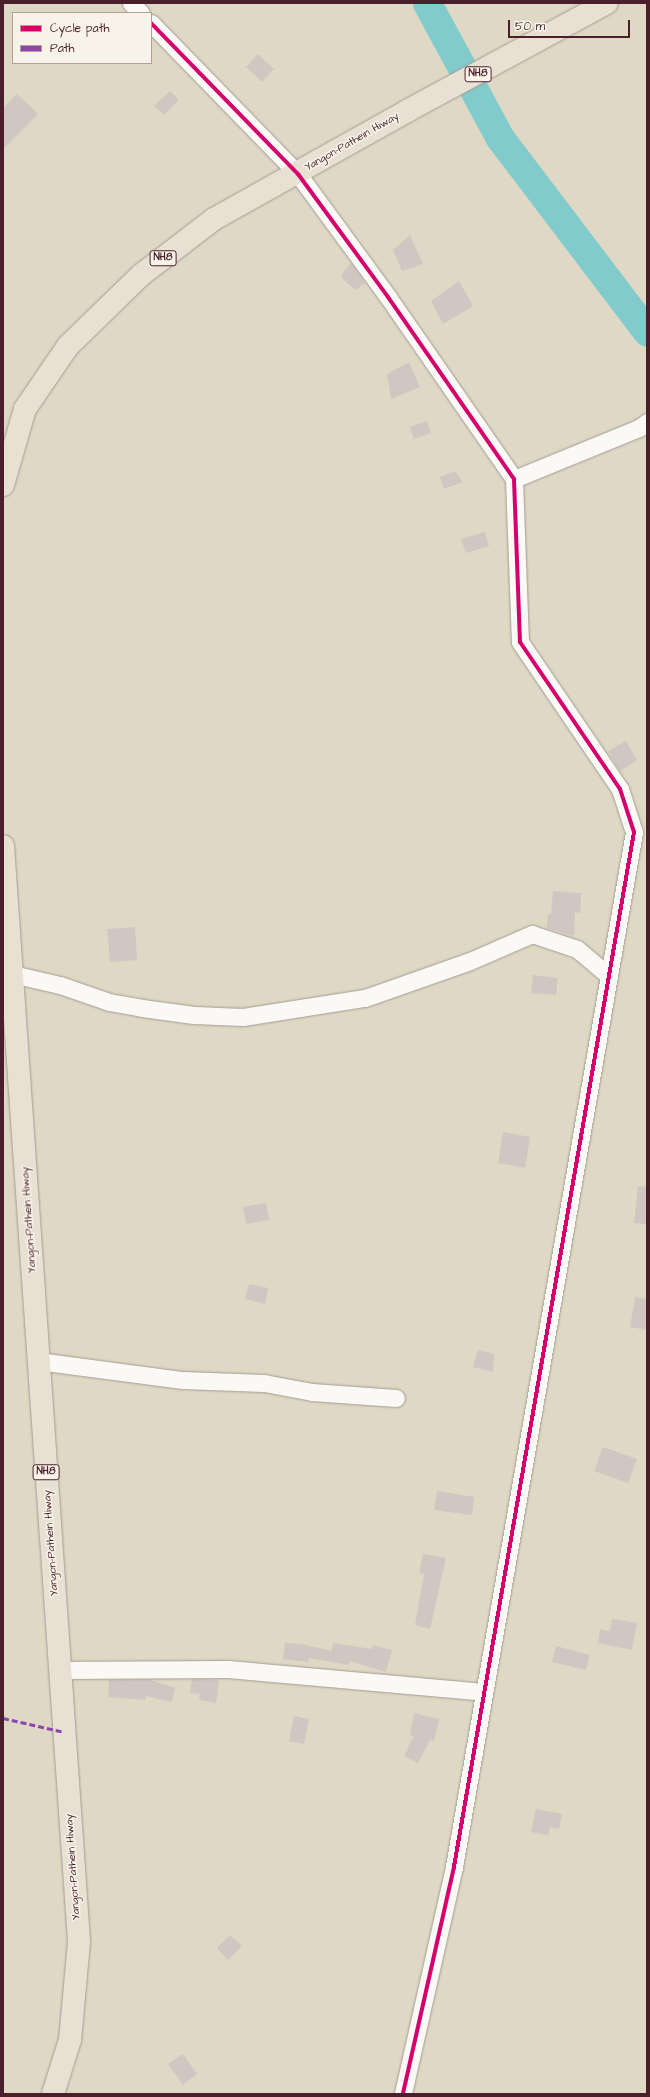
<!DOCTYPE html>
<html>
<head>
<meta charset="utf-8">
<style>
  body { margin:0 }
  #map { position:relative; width:650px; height:2097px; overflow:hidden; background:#dfd8c5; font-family:"Architects Daughter",sans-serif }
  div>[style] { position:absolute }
  .river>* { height:29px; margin:-14.5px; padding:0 14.5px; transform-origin:14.5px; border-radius:14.5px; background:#81cbcd }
  .building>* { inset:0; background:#d1c6c2 }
  .roads { filter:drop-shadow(0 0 1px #a59c92) drop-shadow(0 0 1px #a59c92) }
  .street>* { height:17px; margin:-8.5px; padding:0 8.5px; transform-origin:8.5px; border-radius:8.5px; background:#faf9f6 }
  .highway>* { height:22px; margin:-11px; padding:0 11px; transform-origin:11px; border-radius:11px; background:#e9e0d4 }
  .quiet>* { height:3px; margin-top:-1.5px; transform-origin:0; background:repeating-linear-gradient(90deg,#8e44ad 0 6px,transparent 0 9px) }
  .cycleway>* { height:4px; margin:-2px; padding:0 2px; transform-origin:2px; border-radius:2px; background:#d6006c }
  span { translate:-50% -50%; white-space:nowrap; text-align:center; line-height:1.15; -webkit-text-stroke:3px #f7f3e8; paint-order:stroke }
  .shield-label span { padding:1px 3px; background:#f7f3e8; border:1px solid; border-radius:3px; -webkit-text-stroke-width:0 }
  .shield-label { font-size:10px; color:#4a1f2b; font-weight:700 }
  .street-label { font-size:11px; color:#4a1f2b }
  .frame { position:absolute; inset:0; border:4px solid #4a1f2b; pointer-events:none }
  .legend { position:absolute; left:12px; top:12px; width:140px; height:52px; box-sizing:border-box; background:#f7f3e8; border:1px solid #b29e9c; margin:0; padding:5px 7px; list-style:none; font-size:12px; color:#4a1f2b }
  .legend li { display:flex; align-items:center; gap:8px; height:20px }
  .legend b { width:20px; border:1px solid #b29e9c }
  .scale { position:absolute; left:508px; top:20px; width:122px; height:18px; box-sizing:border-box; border:2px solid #4a1f2b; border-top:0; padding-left:5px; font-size:12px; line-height:14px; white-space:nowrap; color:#4a1f2b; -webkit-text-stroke:3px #f7f3e8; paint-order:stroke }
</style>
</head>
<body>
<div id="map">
  <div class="river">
    <i style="left:427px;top:3px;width:153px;rotate:61.6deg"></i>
    <i style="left:500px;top:138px;width:243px;rotate:52.8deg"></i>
  </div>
  <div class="building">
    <i style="clip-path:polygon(258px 54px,274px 69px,262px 82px,246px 67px)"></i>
    <i style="clip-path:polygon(170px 91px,179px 100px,164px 115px,154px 106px)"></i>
    <i style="clip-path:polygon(17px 94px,38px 114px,3px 149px,3px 108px)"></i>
    <i style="clip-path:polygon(410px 235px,423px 264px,402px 271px,393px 250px)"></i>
    <i style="clip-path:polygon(351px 263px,365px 283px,355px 290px,342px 278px,342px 274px)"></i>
    <i style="clip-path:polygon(459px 281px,473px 306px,443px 324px,431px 301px)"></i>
    <i style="clip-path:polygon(409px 362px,420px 387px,391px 399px,387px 374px)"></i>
    <i style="clip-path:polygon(427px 421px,431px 433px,414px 439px,410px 427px)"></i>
    <i style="clip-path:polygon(455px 471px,463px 482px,444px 489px,440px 477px)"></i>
    <i style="clip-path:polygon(485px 532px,489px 546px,466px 553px,461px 539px)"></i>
    <i style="clip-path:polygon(626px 741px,637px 760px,620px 771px,608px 751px)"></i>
    <i style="clip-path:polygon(553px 891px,581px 893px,580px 913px,575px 912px,574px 936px,547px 928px,548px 914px,551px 915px)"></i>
    <i style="clip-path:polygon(135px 927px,137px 960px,110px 962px,107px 929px)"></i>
    <i style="clip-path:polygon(533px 975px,558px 978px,556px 995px,531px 993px)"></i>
    <i style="clip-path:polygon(503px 1132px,530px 1137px,525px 1168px,498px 1163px)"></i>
    <i style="clip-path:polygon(638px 1186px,647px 1187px,647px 1224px,634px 1223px)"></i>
    <i style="clip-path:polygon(266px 1203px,269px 1220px,246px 1224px,243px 1207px)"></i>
    <i style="clip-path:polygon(249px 1284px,268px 1288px,265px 1304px,245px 1299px)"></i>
    <i style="clip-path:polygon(635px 1297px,647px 1299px,647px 1330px,630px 1327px)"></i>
    <i style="clip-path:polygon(478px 1350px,494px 1354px,493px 1372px,473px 1367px)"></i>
    <i style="clip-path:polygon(603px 1447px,637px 1459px,628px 1483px,594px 1471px)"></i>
    <i style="clip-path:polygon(437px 1491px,474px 1497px,472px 1515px,434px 1510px)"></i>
    <i style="clip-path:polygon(423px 1554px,446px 1558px,430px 1629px,415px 1625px,424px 1574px,419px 1573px)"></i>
    <i style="clip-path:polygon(612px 1619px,637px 1623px,632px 1650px,598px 1643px,600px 1629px,610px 1631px)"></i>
    <i style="clip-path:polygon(285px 1643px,301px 1644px,332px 1651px,333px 1643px,372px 1649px,373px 1645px,392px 1650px,386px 1672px,350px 1661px,349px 1665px,309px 1658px,308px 1662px,283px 1659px)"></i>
    <i style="clip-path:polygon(556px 1646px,590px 1655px,586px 1670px,552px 1662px)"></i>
    <i style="clip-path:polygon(147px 1679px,175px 1688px,172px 1702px,146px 1696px,145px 1700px,108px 1697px,109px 1680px)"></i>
    <i style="clip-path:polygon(192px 1679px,219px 1680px,216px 1703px,199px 1700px,200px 1694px,190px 1693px)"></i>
    <i style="clip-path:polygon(414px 1713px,439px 1719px,434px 1741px,430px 1740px,418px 1763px,404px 1756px,414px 1736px,410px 1735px)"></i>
    <i style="clip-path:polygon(294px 1716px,309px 1719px,304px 1744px,289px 1741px)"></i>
    <i style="clip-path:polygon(536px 1809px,562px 1814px,559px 1829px,550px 1827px,548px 1835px,531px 1832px)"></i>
    <i style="clip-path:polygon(230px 1935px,242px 1946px,228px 1960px,217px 1948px)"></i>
    <i style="clip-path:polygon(183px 2054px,197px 2074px,183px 2085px,168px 2064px)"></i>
  </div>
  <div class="roads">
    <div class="street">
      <i style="left:131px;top:3px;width:14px;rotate:45deg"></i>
      <i style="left:151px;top:23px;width:211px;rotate:45.8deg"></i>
      <i style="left:298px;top:174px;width:152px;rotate:53.8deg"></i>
      <i style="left:388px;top:297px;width:221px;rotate:55.3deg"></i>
      <i style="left:514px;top:479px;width:163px;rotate:87.9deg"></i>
      <i style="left:520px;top:642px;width:178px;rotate:55.8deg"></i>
      <i style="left:620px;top:789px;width:45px;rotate:72deg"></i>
      <i style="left:634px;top:832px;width:1051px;rotate:99.87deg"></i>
      <i style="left:454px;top:1867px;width:233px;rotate:102.7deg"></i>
      <i style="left:514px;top:479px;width:135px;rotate:-22.2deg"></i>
      <i style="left:639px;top:428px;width:10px;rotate:-37deg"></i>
      <i style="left:12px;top:974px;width:49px;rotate:12.9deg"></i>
      <i style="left:60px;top:985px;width:52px;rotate:19.1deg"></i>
      <i style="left:109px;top:1002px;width:34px;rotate:10deg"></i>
      <i style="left:142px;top:1008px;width:52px;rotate:7.7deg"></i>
      <i style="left:194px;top:1015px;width:49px;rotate:2.3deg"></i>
      <i style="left:243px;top:1017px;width:123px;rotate:-8.9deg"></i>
      <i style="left:365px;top:998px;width:111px;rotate:-19.4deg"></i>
      <i style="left:470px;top:961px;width:68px;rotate:-23.5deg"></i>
      <i style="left:532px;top:934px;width:47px;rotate:18.4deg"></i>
      <i style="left:577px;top:949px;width:42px;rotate:40.2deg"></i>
      <i style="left:38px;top:1361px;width:146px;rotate:7.5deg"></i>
      <i style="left:183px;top:1380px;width:81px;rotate:2.1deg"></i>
      <i style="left:264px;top:1383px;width:49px;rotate:10.6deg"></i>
      <i style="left:312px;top:1392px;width:84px;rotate:4.1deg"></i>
      <i style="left:60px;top:1670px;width:168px;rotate:-0.3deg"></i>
      <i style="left:228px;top:1669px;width:257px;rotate:5.1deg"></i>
    </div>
    <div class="highway">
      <i style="left:3px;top:485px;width:79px;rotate:-73.9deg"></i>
      <i style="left:25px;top:409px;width:76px;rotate:-55.7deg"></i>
      <i style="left:68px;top:346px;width:102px;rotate:-44.2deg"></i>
      <i style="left:141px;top:275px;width:92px;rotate:-37.5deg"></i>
      <i style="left:214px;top:219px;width:221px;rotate:-29.2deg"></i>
      <i style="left:407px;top:111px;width:227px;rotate:-28.4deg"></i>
      <i style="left:3px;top:846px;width:1099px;rotate:86.03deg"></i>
      <i style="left:79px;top:1942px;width:98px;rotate:95.2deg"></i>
      <i style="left:70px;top:2040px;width:57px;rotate:107.5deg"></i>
    </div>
  </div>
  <div class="quiet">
    <i style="left:3px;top:1718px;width:63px;rotate:12.9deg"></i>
  </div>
  <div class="cycleway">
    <i style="left:151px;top:23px;width:211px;rotate:45.8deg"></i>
    <i style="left:298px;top:174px;width:152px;rotate:53.8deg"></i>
    <i style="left:388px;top:297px;width:221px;rotate:55.3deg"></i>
    <i style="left:514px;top:479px;width:163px;rotate:87.9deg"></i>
    <i style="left:520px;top:642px;width:178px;rotate:55.8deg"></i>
    <i style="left:620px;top:789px;width:45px;rotate:72deg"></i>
    <i style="left:634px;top:832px;width:1051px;rotate:99.87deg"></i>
    <i style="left:454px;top:1867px;width:233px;rotate:102.7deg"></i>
  </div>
  <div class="shield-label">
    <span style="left:478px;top:74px">NH8</span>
    <span style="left:163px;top:258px">NH8</span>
    <span style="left:46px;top:1472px">NH8</span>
  </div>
  <div class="street-label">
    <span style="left:352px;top:142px;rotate:-30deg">Yangon-Pathein Hiway</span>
    <span style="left:29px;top:1220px;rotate:-94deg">Yangon-Pathein Hiway</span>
    <span style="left:51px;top:1543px;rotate:-94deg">Yangon-Pathein Hiway</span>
    <span style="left:73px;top:1867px;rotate:-94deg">Yangon-Pathein Hiway</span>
  </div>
  <div class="frame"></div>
  <ul class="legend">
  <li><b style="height:5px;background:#d6006c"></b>Cycle path</li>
  <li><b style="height:5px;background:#8e44ad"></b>Path</li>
  </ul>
  <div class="scale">50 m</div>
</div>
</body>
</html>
